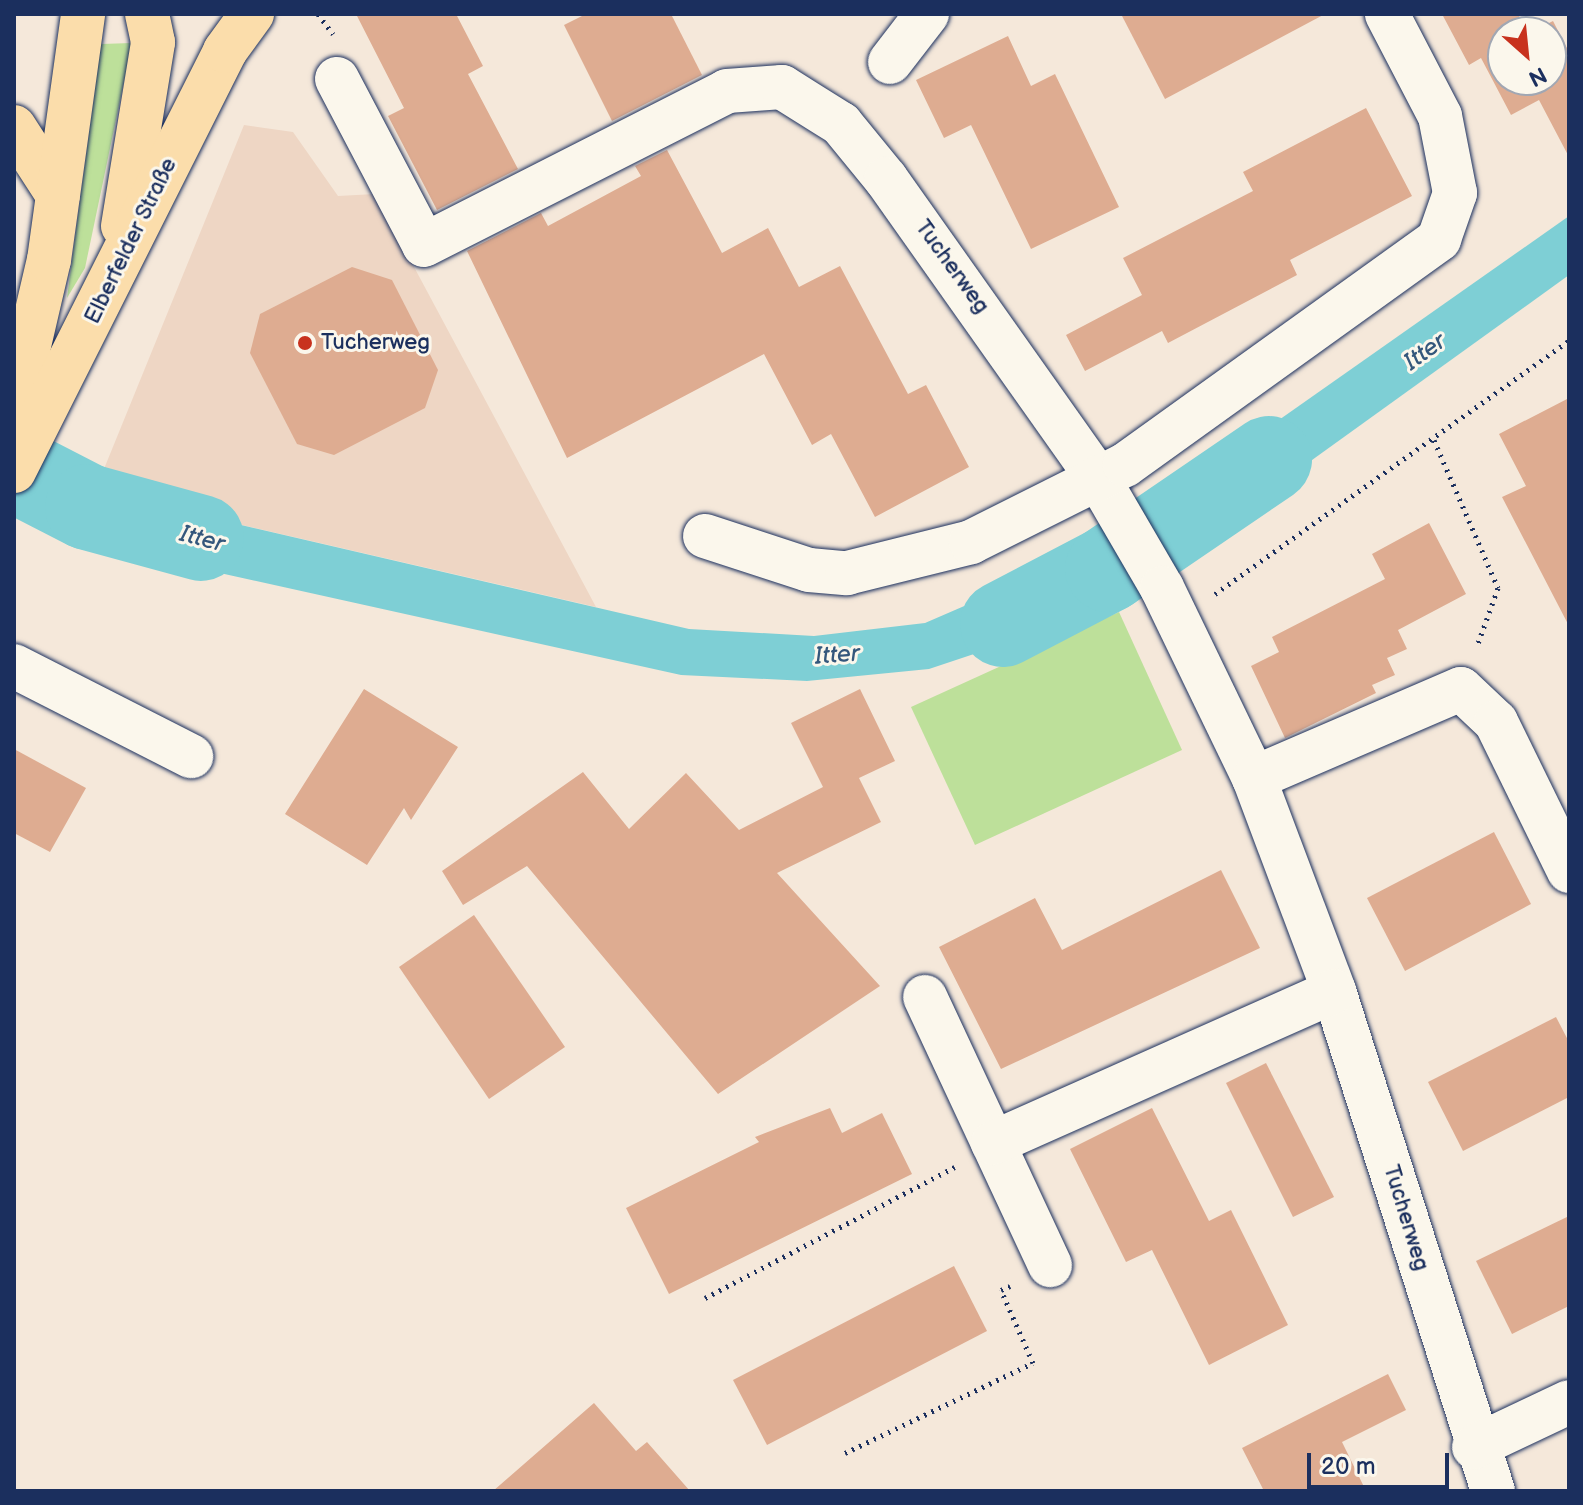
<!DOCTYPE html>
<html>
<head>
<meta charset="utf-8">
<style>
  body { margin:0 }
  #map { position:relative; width:1583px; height:1505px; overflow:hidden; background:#f5e8da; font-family:"Balsamiq Sans",sans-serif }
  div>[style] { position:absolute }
  .built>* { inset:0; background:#eed6c4 }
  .green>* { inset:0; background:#bde09a }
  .water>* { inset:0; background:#7ecfd5 }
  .river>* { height:86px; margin:-43px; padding:0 43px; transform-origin:43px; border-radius:43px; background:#7ecfd5 }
  .building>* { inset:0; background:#deac91 }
  .path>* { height:5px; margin-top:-2.5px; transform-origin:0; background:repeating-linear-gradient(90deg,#1b2f5e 0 2px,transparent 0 8px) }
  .roads { filter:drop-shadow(0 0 2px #1b2f5e) drop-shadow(0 0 2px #1b2f5e) }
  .minor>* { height:44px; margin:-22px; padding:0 22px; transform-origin:22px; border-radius:22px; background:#fbf7ec }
  .major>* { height:44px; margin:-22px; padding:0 22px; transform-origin:22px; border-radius:22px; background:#fbddab }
  .dots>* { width:22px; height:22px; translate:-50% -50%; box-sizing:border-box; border:4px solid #fbf7ec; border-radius:50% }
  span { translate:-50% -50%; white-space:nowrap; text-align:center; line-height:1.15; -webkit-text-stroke:6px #fbf7ec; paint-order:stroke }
  .street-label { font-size:22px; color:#1b2f5e }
  .poi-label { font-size:22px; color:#1b2f5e }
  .left { translate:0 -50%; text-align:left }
  .water-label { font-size:24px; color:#34577c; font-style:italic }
  .frame { position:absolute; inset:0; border:16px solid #1b2f5e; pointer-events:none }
  .north { position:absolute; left:1487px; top:16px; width:80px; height:80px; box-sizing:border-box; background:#fbf7ec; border:2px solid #a1a7b3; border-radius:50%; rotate:153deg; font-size:22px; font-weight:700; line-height:32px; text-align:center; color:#1b2f5e }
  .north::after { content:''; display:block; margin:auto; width:28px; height:36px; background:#c8321e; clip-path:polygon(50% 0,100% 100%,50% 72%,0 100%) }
  .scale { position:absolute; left:1307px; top:1453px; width:142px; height:36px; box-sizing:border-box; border:4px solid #1b2f5e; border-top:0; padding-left:10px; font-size:24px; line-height:28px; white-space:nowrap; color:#1b2f5e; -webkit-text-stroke:6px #fbf7ec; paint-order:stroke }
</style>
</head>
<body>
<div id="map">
  <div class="built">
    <i style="clip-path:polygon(244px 125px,293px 132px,338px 196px,375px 194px,596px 607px,95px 491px)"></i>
  </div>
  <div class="green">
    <i style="clip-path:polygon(132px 43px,85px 268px,67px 298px,101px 44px)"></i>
    <i style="clip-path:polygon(1119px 612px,1182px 750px,975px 845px,911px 707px)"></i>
  </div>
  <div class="water">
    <i style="clip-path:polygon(1569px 216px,1569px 275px,1187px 550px,1158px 505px)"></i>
    <i style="clip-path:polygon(95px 491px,689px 629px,814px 636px,925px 623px,1096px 549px,1120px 590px,1013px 641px,929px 669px,807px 681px,681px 675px,71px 540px)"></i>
  </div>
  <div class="river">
    <i style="left:14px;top:469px;width:83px;rotate:27.2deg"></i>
    <i style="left:88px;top:507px;width:117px;rotate:15.3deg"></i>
    <i style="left:1003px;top:624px;width:119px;rotate:-27.6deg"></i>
    <i style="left:1108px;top:569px;width:195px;rotate:-34.3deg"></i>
  </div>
  <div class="building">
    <i style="clip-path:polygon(356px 14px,456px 14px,483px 66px,468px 74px,518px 169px,437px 210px,388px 116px,404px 108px)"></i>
    <i style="clip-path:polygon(586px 14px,671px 14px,702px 75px,612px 121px,564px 25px)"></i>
    <i style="clip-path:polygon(1121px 14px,1325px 14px,1165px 99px)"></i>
    <i style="clip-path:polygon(1442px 14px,1518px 14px,1528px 32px,1503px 32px,1503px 80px,1551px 80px,1551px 32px,1531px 32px,1553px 21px,1569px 52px,1569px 157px,1539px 100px,1511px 115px,1481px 58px,1469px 65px)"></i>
    <i style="clip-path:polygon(1008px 36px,1031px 86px,1055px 74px,1119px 207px,1031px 249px,971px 125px,944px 138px,916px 80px)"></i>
    <i style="clip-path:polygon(1366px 108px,1412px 196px,1290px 260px,1297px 275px,1168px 343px,1162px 331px,1085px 371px,1066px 335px,1142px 295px,1123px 258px,1253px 191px,1243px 172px)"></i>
    <i style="clip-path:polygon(667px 150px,722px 253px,768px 228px,799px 287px,840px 266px,908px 394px,926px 385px,969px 467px,875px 517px,831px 434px,812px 445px,764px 354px,567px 458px,467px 251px,541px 213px,548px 226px,641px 176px,635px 166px)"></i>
    <i style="clip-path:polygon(352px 267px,392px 280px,438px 370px,425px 408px,334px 455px,297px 444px,250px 353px,260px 314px)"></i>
    <i style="clip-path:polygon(1569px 398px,1569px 626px,1502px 497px,1526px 486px,1499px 434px)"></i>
    <i style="clip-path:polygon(1429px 523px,1466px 594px,1398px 630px,1407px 649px,1387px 658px,1395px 675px,1372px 685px,1376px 693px,1285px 738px,1251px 666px,1279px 652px,1272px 637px,1385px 579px,1372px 554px)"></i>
    <i style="clip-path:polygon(364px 689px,458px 747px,411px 820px,404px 808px,367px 865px,285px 814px)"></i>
    <i style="clip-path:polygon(860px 689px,895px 761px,859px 778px,881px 822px,777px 873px,880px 986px,718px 1094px,527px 866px,463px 905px,442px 871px,583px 772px,629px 829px,686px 773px,739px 830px,823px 787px,791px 723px)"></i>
    <i style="clip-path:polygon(14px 749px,86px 788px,50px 852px,14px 833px)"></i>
    <i style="clip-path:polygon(1494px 832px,1531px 904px,1405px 971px,1367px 898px)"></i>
    <i style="clip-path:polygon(1221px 870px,1260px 948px,1001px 1069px,939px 947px,1035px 898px,1062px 950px)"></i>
    <i style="clip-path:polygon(474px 915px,565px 1047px,489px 1099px,399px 967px)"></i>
    <i style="clip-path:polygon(1556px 1017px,1569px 1042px,1569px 1097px,1463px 1151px,1428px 1082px)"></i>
    <i style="clip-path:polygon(1266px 1063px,1334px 1197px,1293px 1217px,1226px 1083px)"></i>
    <i style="clip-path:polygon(830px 1108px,842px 1133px,882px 1113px,912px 1174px,669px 1294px,626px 1208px,759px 1142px,755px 1137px)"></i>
    <i style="clip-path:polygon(1152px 1108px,1209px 1221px,1231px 1210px,1288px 1325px,1209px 1365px,1152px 1250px,1126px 1262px,1070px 1149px)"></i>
    <i style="clip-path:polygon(1569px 1216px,1569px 1306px,1512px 1334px,1476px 1261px)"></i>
    <i style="clip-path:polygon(954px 1266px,987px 1331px,767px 1445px,733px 1380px)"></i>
    <i style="clip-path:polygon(1388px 1374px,1406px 1410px,1342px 1442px,1366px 1491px,1264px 1491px,1242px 1448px)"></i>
    <i style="clip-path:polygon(594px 1403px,636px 1451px,647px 1442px,690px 1491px,493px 1491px)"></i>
  </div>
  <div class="path">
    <i style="left:318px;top:14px;width:25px;rotate:53deg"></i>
    <i style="left:1434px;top:440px;width:161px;rotate:66.6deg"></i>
    <i style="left:1498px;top:588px;width:62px;rotate:109.9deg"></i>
    <i style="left:1215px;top:594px;width:435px;rotate:-35.6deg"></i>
    <i style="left:705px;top:1298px;width:282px;rotate:-27.7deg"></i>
    <i style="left:845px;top:1453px;width:208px;rotate:-25.6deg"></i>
    <i style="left:1033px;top:1363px;width:80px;rotate:-113.7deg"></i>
    <i style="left:1001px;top:1290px;width:10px;rotate:-24deg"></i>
  </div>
  <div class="roads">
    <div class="minor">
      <i style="left:890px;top:62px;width:61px;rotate:-52.4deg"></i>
      <i style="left:337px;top:79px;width:187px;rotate:62.3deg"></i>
      <i style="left:424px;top:245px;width:340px;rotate:-26.9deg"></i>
      <i style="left:727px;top:91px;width:55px;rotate:-4.2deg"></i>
      <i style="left:782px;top:87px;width:70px;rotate:32.1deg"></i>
      <i style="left:841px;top:124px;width:71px;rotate:50.7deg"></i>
      <i style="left:886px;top:179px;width:367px;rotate:54.7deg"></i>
      <i style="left:1098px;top:478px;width:127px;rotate:59.8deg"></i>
      <i style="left:1162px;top:588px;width:211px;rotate:64.2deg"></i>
      <i style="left:1254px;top:778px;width:228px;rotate:69.4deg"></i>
      <i style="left:1334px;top:991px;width:525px;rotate:72.36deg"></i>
      <i style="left:705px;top:536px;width:109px;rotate:18.1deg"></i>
      <i style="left:809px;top:570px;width:38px;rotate:5deg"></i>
      <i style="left:847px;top:573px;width:128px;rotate:-14deg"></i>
      <i style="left:971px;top:542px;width:172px;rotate:-26.6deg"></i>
      <i style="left:1125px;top:465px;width:387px;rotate:-35.7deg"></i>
      <i style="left:1439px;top:239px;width:49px;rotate:-70.8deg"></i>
      <i style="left:1455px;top:193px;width:78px;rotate:-101deg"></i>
      <i style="left:1440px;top:116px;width:115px;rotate:-117.5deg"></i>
      <i style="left:14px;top:666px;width:199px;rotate:27deg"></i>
      <i style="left:1254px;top:778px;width:225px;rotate:-23.3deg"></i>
      <i style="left:1461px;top:689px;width:48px;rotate:43.3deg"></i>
      <i style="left:1496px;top:722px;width:166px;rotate:63.9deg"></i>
      <i style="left:925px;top:997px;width:296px;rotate:65deg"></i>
      <i style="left:993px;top:1143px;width:373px;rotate:-24deg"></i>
      <i style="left:1474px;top:1447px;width:105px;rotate:-25.3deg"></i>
    </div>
    <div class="major">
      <i style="left:14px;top:127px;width:81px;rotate:57.1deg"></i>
      <i style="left:123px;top:226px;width:186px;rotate:-80.7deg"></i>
      <i style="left:153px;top:42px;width:29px;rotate:-102deg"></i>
      <i style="left:14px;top:410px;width:154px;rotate:-76.9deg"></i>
      <i style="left:49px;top:260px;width:248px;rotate:-82.1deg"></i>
      <i style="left:14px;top:471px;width:470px;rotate:-63.3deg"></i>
      <i style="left:225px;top:51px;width:46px;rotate:-53.9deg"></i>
    </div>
  </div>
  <div class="dots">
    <i style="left:305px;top:343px;background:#c8321e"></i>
  </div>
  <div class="street-label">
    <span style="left:131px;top:241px;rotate:-64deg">Elberfelder Straße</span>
    <span style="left:952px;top:267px;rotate:54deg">Tucherweg</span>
    <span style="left:1406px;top:1218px;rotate:73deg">Tucherweg</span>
  </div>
  <div class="poi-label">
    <span class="left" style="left:321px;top:343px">Tucherweg</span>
  </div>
  <div class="water-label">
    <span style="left:1425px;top:352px;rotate:-36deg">Itter</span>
    <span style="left:202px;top:539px;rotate:15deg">Itter</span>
    <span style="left:837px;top:655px;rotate:-4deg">Itter</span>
  </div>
  <div class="frame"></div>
  <div class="north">N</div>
  <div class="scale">20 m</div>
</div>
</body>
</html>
